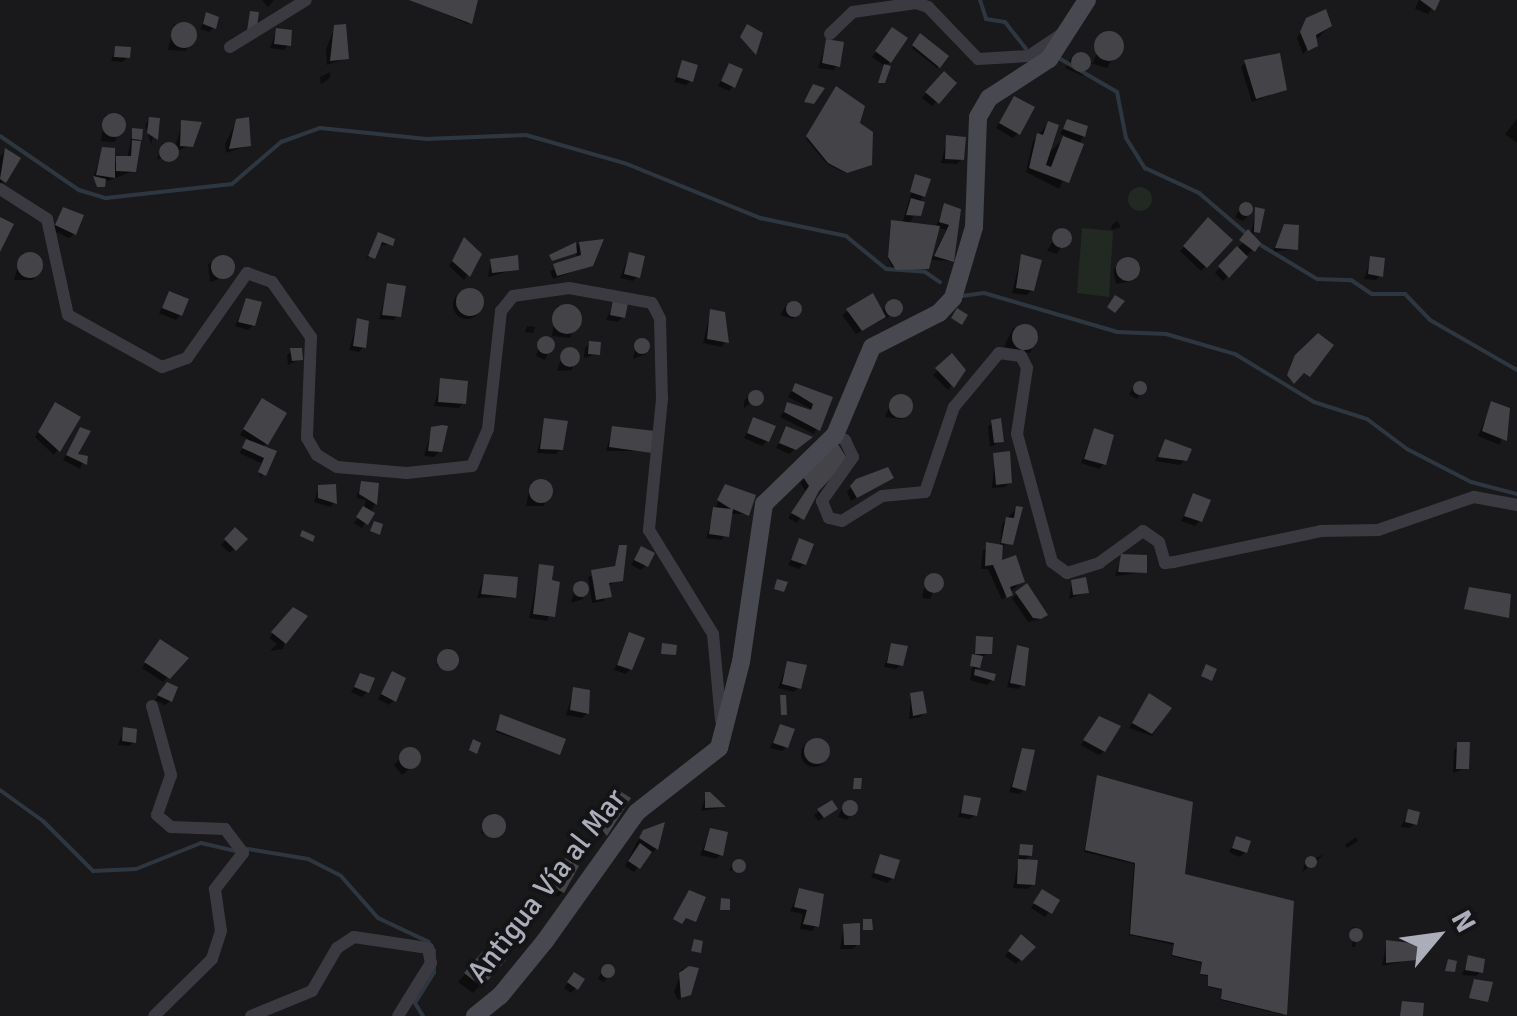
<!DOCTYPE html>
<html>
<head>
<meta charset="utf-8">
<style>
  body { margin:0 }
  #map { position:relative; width:1517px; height:1016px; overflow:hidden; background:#19191b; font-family:Signika,sans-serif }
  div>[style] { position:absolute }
  .green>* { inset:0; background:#212922 }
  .round { border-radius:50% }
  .shadow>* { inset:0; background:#0007 }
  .stream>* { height:4px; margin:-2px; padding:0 2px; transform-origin:2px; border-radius:2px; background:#2e363f }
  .building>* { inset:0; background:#434348 }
  .street>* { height:12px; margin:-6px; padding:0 6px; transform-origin:6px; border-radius:6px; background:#3a3a40 }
  .secondary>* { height:18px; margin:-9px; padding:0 9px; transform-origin:9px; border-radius:9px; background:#484950 }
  span { translate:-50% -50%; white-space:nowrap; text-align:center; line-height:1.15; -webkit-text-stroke:8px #141416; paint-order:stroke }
  .street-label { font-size:30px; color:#abaeba }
  .north { position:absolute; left:1387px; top:886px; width:100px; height:100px; -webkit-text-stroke:8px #141416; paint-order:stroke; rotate:61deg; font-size:28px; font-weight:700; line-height:40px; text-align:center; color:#abaeba }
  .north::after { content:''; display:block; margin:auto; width:35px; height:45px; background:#abaeba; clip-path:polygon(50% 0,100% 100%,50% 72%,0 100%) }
</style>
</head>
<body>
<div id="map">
  <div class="green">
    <i class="round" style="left:1128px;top:187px;width:24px;height:24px"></i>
    <i style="clip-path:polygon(1082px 228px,1113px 231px,1109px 297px,1077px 293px)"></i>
  </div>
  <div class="shadow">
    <i style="clip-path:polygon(262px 0,274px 0,268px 7px)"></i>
    <i style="clip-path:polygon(412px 0,475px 0,468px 24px)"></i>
    <i style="clip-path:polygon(1419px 0,1437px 0,1428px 14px,1415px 9px)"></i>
    <i style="clip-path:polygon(207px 15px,214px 27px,209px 32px,200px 29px)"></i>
    <i style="clip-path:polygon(1308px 20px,1329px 26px,1303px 54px,1297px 38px)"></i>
    <i style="clip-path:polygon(174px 24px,195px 29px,186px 51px,168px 50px)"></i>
    <i style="clip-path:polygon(335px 27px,347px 58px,327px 65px,326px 49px)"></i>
    <i style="clip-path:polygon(277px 30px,288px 45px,284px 50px,270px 48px)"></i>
    <i style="clip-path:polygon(1105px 31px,1123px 39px,1107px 68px,1090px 63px,1083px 76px,1065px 68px,1074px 54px,1093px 63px)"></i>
    <i style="clip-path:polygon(887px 35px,890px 62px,885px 66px,872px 57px)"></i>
    <i style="clip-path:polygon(921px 37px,946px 57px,937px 68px,912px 48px)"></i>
    <i style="clip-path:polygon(827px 42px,838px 65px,833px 70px,818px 68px)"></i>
    <i style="clip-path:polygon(116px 48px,127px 57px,123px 62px,111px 61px)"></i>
    <i style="clip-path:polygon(683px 63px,691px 80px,686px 85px,674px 82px)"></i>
    <i style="clip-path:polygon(1245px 63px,1284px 89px,1252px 102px,1241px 67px)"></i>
    <i style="clip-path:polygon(729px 66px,733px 86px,729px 91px,718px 86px)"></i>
    <i style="clip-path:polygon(330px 72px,330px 78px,321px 84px,320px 77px)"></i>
    <i style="clip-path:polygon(944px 74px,954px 83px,932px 106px,922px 98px)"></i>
    <i style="clip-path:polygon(836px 89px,857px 123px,867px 166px,845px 173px,827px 164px,806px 139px)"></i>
    <i style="clip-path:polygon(1010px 104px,1018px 133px,1013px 138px,996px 128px)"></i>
    <i style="clip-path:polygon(105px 115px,122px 117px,115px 142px,101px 141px)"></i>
    <i style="clip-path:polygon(1517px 119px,1517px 143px,1505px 134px)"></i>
    <i style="clip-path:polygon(150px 120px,157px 120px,151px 144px,145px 124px)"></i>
    <i style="clip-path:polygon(237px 121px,249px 145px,226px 153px,225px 144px)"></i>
    <i style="clip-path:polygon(1068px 121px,1083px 136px,1059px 189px,1026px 172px,1033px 141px,1049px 123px,1056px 127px,1051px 151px,1066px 136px,1060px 134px)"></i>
    <i style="clip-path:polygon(182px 123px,191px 145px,157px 160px,162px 143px,176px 144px)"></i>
    <i style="clip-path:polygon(133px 131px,140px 132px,133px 171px,108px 181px,93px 179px,103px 149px,113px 163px,127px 159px)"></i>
    <i style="clip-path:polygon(947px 138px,962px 159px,957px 164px,941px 163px)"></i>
    <i style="clip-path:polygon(5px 151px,18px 159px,0 186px,0 157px)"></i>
    <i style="clip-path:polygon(916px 177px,923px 196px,909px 225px,935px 228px,945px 206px,959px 210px,952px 261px,931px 260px,946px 230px,937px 227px,927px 267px,894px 271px,888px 259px,890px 224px,902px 224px)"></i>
    <i style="clip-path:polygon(1243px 205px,1247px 217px,1243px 221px,1235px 217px)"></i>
    <i style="clip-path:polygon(1256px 209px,1252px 250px,1223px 281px,1215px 273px,1251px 234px)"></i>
    <i style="clip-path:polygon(64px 210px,74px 234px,69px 238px,52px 230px)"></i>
    <i style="clip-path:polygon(1208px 220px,1230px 240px,1201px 271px,1180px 251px)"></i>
    <i style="clip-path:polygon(1117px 221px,1121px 227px,1111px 230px,1112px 225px)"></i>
    <i style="clip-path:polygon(1061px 227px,1070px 231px,1057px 254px,1047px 251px)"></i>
    <i style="clip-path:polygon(1285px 227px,1295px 249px,1271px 252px,1280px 242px)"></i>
    <i style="clip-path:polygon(378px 234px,391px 244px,378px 246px,365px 261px)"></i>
    <i style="clip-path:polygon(464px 240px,478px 255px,464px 280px,449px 266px)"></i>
    <i style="clip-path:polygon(580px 244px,591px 265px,553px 279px,550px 271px,577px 259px,576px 253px,549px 259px)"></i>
    <i style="clip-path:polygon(22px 253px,41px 259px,33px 280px,14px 280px)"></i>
    <i style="clip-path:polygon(629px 255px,638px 276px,633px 281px,620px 278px)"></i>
    <i style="clip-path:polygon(1021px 257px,1032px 290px,1027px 295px,1012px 293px)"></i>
    <i style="clip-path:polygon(227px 258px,231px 275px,210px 282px,208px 264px)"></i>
    <i style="clip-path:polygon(1371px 259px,1380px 276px,1376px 280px,1364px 279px)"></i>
    <i style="clip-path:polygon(491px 261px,517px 269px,488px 277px)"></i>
    <i style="clip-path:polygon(1136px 262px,1135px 280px,1116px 284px,1113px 269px)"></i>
    <i style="clip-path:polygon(388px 286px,398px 315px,394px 320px,379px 319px)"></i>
    <i class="round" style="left:453px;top:291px;width:28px;height:28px"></i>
    <i style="clip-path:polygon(170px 294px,180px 315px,176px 320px,159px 313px)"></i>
    <i style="clip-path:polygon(872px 296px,880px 311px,900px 302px,903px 309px,856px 334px,842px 315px)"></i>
    <i style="clip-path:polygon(246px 301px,253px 325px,248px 330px,235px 326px)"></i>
    <i style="clip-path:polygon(614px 303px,623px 317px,618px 322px,606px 320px)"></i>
    <i style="clip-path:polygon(787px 304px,802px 310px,793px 319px,780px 315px)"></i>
    <i style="clip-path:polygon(557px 306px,579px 310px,570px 338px,552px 336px)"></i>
    <i style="clip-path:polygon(711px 311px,720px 332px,729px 334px,722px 347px,703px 343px)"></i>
    <i style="clip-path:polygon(358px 321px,363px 347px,359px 352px,349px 350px)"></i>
    <i style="clip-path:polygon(535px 327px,533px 333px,525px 332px,527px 326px)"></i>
    <i style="clip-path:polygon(1013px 328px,1039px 334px,1030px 353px,1004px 347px)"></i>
    <i style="clip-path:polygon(637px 340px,644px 341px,646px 354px,633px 359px)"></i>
    <i style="clip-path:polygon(542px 341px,552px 344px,545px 360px,536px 356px)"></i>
    <i style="clip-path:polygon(590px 343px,598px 354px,584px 358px,585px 348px)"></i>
    <i style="clip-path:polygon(564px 349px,575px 350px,572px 370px,557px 371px)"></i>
    <i style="clip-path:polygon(292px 351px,301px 359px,288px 365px,287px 355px)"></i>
    <i style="clip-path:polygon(952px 357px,963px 370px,948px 390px,933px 375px)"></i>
    <i style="clip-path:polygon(441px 381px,463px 403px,459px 408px,434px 406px)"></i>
    <i style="clip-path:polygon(1136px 384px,1144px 386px,1137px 399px,1129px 394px)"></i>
    <i style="clip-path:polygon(795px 386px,830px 398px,814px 434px,780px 417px,788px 405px,815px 411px,788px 397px)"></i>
    <i style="clip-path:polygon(749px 396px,759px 396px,744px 408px,744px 401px)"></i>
    <i style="clip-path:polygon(893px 398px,912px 405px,902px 419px,885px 417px)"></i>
    <i style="clip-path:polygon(1492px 404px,1507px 409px,1500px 445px,1478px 436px)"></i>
    <i style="clip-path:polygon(55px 405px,77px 418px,54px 455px,35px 437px)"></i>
    <i style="clip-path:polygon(258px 406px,266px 443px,262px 448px,274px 453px,260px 479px,261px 463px,239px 453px,249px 440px,240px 435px)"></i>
    <i style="clip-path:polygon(754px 420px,767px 441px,762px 446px,744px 438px)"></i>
    <i style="clip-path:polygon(545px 421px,561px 449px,556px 454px,537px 453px)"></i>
    <i style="clip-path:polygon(992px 422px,1002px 441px,990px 447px,988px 427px)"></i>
    <i style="clip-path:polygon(613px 428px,649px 451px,606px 451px)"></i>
    <i style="clip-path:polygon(432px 429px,439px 452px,434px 457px,424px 456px)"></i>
    <i style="clip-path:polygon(787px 429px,808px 438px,789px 454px,776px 448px)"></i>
    <i style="clip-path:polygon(80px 430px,74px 455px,85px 458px,80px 469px,63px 460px)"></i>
    <i style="clip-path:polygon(1094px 431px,1104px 464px,1099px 469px,1081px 463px)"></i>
    <i style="clip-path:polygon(1165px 442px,1185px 460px,1180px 465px,1155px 461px)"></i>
    <i style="clip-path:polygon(995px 455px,1010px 482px,1005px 487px,992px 488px)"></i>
    <i style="clip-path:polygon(820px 463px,817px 490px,797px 523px,788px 518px,806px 492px,800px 483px)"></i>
    <i style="clip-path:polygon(891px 478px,851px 501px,847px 492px,857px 481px)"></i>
    <i style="clip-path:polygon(531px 482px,549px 482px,544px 506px,526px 506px)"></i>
    <i style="clip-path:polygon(362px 483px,375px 504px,362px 528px,354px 523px,364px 508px,366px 500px,356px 498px)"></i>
    <i style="clip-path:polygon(319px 487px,334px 503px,330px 507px,314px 502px)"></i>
    <i style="clip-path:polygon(721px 492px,746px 514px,730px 514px,722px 540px,706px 538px)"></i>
    <i style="clip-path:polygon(1194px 496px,1200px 521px,1195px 526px,1181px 521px)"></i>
    <i style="clip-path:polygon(1017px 508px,998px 564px,1022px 581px,1002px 600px,988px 569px,981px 569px,983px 550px,1000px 546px,1002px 524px)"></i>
    <i style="clip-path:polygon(235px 531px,244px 539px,230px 553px,221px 545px)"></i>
    <i style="clip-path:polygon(800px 541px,804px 564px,799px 569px,788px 565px)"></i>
    <i style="clip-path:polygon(620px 547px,620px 580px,607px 586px,604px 601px,592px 603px,588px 577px,614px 569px)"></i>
    <i style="clip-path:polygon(641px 549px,646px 565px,641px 570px,631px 565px)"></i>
    <i style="clip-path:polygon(1122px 556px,1145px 572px,1115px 576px)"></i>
    <i style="clip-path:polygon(540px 567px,549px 582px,548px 621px,529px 618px)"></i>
    <i style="clip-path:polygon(484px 576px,514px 597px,477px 598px)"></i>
    <i style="clip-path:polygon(927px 576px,940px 578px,930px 599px,922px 598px)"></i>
    <i style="clip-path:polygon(577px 581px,583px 581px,583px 599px,571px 603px)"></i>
    <i style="clip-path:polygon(1072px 583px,1086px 592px,1069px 599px)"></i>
    <i style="clip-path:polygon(1017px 594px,1040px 619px,1028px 622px,1012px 598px)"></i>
    <i style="clip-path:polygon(293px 610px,283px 649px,270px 651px,277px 644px,269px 638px)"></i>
    <i style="clip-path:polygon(630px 635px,630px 669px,626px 674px,614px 670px)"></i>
    <i style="clip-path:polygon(977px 639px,989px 653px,980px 658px,977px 672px,992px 680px,987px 685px,970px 680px)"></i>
    <i style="clip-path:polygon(892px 646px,901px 665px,896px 669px,884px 667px)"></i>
    <i style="clip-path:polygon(156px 647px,186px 658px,163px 682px,142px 668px)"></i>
    <i style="clip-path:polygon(449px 648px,455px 651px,450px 671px,436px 665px)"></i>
    <i style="clip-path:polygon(1018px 648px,1022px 685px,1018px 689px,1007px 687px)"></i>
    <i style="clip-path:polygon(788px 663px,799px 687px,794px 692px,778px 688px)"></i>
    <i style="clip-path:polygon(393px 674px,394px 700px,389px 705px,378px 699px)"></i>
    <i style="clip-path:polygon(361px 676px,367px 692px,362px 697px,351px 692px)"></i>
    <i style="clip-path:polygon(162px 690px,170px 701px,165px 705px,155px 700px)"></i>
    <i style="clip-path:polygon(574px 690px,587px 713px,582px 718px,566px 715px)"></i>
    <i style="clip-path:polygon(911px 695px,925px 712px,920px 717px,909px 719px)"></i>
    <i style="clip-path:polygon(1149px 696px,1169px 709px,1152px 736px,1129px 728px)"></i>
    <i style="clip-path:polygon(499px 718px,558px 753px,496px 732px)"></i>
    <i style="clip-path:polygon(1094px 723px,1104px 751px,1099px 755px,1081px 745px)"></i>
    <i style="clip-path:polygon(780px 727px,786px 747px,782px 751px,770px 748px)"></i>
    <i style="clip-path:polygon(124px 730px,134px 742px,129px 746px,118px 745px)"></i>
    <i class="round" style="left:801px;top:741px;width:26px;height:26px"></i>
    <i style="clip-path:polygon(1458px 745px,1466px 768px,1453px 773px,1454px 750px)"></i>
    <i style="clip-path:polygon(409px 748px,420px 760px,402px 775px,394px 765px)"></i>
    <i style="clip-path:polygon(1023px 751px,1024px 790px,1019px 794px,1009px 792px)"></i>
    <i style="clip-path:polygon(1097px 778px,1182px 876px,1283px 1015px,1221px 1000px,1222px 990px,1208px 987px,1208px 976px,1200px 975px,1201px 963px,1171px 956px,1174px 945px,1129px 935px,1134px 864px,1084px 852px)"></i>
    <i style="clip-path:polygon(706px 795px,709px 795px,726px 807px,701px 811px)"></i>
    <i style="clip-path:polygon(614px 797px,628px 799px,600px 839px,591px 828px)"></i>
    <i style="clip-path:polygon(965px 797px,975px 815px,970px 819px,958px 817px)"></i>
    <i style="clip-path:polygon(831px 803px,830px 814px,818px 821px,814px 815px)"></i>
    <i style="clip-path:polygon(844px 804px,855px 805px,847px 820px,838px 817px)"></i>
    <i style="clip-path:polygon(1408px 812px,1414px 824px,1410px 828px,1401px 827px)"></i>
    <i style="clip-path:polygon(491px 813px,504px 819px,497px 838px,481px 833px)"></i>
    <i style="clip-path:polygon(662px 826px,656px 849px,634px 872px,625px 866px,639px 838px)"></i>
    <i style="clip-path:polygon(711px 830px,721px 854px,716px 859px,700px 855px)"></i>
    <i style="clip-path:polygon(1356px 837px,1358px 841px,1347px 848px,1345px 845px)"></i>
    <i style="clip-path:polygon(1236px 839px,1245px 852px,1240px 857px,1229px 852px)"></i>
    <i style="clip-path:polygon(1021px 847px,1030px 855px,1023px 862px,1033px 884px,1028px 889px,1013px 888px)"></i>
    <i style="clip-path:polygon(1324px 854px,1319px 859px,1302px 872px,1305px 864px)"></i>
    <i style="clip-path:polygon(881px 857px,892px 878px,887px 883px,871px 877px)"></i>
    <i style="clip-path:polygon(565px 861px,562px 892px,558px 897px,547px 891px)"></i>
    <i style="clip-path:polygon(733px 863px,747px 867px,729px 871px)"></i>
    <i style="clip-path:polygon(800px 891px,816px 926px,812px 931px,800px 929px,803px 914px,790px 911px)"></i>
    <i style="clip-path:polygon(1038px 897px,1056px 901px,1045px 917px,1031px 908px)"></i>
    <i style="clip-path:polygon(844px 925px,858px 944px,853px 949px,840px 949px)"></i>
    <i style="clip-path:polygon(1353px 927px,1358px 928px,1355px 947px,1352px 947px)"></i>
    <i style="clip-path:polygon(1016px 942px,1032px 947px,1016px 964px,1005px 956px)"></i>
    <i style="clip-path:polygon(1387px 942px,1415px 959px,1382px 966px)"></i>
    <i style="clip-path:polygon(496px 954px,503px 960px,473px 993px,458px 982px,476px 962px)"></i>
    <i style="clip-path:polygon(1469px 958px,1480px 972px,1476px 976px,1462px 975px)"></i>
    <i style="clip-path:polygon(605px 966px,612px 972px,604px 982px,598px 979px)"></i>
    <i style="clip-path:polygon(682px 969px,695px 970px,689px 993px,678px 1000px,674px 992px)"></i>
    <i style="clip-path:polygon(570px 980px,576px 988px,571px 993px,564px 988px)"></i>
  </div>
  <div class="stream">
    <i style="left:980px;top:0;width:20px;rotate:72deg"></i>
    <i style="left:986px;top:19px;width:19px;rotate:9deg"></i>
    <i style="left:1005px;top:22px;width:34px;rotate:52deg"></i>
    <i style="left:1057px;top:57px;width:69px;rotate:30.3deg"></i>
    <i style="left:1117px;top:92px;width:47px;rotate:78.9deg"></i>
    <i style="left:1126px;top:138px;width:36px;rotate:58deg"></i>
    <i style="left:1145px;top:168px;width:60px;rotate:24.8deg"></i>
    <i style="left:1199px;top:193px;width:65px;rotate:40.6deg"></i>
    <i style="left:0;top:136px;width:96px;rotate:34.4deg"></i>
    <i style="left:79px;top:190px;width:28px;rotate:17deg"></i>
    <i style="left:106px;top:198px;width:127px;rotate:-6.3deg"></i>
    <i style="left:232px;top:184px;width:65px;rotate:-40.6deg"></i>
    <i style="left:281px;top:142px;width:41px;rotate:-19.7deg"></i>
    <i style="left:320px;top:128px;width:107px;rotate:5.9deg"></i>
    <i style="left:426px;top:139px;width:100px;rotate:-2.3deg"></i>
    <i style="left:526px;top:135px;width:105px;rotate:16deg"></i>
    <i style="left:627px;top:164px;width:144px;rotate:22.1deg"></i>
    <i style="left:760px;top:218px;width:88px;rotate:11.8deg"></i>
    <i style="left:846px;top:236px;width:52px;rotate:39.5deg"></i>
    <i style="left:886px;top:269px;width:39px;rotate:4deg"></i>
    <i style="left:925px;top:272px;width:18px;rotate:34deg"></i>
    <i style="left:1259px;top:244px;width:68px;rotate:31.1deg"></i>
    <i style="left:1317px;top:279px;width:34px;rotate:2deg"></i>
    <i style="left:1351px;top:280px;width:25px;rotate:34deg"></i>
    <i style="left:1372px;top:294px;width:33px"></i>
    <i style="left:1405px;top:294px;width:36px;rotate:46deg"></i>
    <i style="left:1430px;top:320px;width:100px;rotate:29.9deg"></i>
    <i style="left:962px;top:296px;width:22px;rotate:-8deg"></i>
    <i style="left:984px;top:293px;width:139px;rotate:16.3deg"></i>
    <i style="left:1117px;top:332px;width:49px;rotate:2.3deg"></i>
    <i style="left:1166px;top:334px;width:72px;rotate:16.2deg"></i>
    <i style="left:1235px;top:354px;width:92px;rotate:31.3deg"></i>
    <i style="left:1314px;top:402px;width:56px;rotate:17.8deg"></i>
    <i style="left:1367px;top:419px;width:50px;rotate:36.9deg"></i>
    <i style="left:1407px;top:449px;width:72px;rotate:27.3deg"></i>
    <i style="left:1471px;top:482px;width:48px;rotate:14.6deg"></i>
    <i style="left:0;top:790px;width:53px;rotate:35.8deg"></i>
    <i style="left:43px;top:821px;width:71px;rotate:45deg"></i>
    <i style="left:93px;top:871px;width:43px;rotate:-2.7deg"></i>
    <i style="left:136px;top:869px;width:70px;rotate:-21.8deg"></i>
    <i style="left:201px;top:843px;width:36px;rotate:13deg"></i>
    <i style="left:248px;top:849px;width:61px;rotate:9.5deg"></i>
    <i style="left:308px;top:859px;width:37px;rotate:27deg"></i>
    <i style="left:341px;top:876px;width:56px;rotate:48.6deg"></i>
    <i style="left:378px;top:918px;width:56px;rotate:25.2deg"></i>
    <i style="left:423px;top:1016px;width:15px;rotate:-122deg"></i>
    <i style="left:415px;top:1003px;width:36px;rotate:-58deg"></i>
    <i style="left:434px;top:972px;width:22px;rotate:-90deg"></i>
  </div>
  <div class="building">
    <i style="clip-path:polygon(409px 0,478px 0,472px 24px)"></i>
    <i style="clip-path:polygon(1420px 0,1440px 0,1435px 11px)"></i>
    <i style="clip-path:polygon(1326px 9px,1332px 26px,1316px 35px,1318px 46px,1308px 51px,1300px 32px,1306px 18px)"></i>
    <i style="clip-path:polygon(250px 11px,259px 12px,257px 27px,247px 31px)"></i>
    <i style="clip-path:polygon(206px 12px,219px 17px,216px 29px,203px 24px)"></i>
    <i class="round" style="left:171px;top:22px;width:26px;height:26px"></i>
    <i style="clip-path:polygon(346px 24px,349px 59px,330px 61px,334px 25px)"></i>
    <i style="clip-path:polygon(747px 24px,763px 33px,756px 55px,740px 37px)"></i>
    <i style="clip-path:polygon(892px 27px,908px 38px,891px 63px,875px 51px)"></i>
    <i style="clip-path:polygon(276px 28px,292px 30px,291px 46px,274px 44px)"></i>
    <i class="round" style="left:1094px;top:31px;width:30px;height:30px"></i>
    <i style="clip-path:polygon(920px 33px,949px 56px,940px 68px,912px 45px)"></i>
    <i style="clip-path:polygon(826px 39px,844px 42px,840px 67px,822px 63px)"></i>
    <i style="clip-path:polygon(115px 46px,131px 47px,130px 58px,114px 57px)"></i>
    <i class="round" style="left:1071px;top:52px;width:20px;height:20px"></i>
    <i style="clip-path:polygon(1280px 53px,1287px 90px,1256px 99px,1244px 60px)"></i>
    <i style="clip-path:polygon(682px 60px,698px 65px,693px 82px,677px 77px)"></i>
    <i style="clip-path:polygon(729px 63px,743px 69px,735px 88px,721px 81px)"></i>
    <i style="clip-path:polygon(884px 64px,891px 66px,885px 83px,878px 83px)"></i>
    <i style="clip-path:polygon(944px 71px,957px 83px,939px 104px,925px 92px)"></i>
    <i style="clip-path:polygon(813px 84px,825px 88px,814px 104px,804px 102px)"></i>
    <i style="clip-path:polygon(836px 86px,865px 106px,860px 123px,873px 132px,872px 165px,847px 173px,828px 163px,806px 136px)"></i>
    <i style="clip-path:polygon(1014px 96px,1035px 107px,1020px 135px,999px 123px)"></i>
    <i class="round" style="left:102px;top:113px;width:24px;height:24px"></i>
    <i style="clip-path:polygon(149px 117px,160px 118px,158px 140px,147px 133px)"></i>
    <i style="clip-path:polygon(249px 117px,251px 146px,229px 149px,236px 119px)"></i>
    <i style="clip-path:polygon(1067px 119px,1088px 126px,1085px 137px,1063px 129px)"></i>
    <i style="clip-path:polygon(181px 120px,202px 122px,193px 147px,180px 146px)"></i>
    <i style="clip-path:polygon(1048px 121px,1059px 125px,1046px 165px,1051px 167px,1063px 136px,1084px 144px,1069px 183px,1029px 168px,1037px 133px,1043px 135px)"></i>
    <i style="clip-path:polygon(132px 128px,143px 129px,142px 140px,132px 139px)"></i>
    <i style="clip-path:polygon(946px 135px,966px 137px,964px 160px,945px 159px)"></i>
    <i style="clip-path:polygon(132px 140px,141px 141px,136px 172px,116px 171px,116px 156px,131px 156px)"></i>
    <i class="round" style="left:159px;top:142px;width:20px;height:20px"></i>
    <i style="clip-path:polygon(102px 147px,115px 148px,115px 178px,96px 175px)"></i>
    <i style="clip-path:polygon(5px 148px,21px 158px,6px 183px,0 179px)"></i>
    <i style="clip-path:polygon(915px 174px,931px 179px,925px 197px,910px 192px)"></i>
    <i style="clip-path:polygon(93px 176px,106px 179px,105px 187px,97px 187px)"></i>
    <i style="clip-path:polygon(911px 198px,925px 202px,921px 216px,906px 215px)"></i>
    <i class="round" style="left:1239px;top:202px;width:14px;height:14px"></i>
    <i style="clip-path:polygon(944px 203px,961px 209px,954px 262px,934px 256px,949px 225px,939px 222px)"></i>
    <i style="clip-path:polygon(63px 207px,84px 215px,76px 235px,55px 225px)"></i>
    <i style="clip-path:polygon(1255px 207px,1265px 209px,1260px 233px,1254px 232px)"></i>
    <i style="clip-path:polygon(0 217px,14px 224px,0 252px)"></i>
    <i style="clip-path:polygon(1208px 217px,1233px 240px,1207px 268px,1183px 246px)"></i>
    <i style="clip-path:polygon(891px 220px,940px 226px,929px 269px,896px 270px,888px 257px)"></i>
    <i style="clip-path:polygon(1284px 224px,1299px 225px,1298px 250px,1275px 248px)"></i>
    <i class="round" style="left:1052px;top:228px;width:20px;height:20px"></i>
    <i style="clip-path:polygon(1248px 229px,1261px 243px,1255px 252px,1239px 240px)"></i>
    <i style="clip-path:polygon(378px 232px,395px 239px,393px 246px,382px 242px,375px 259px,368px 256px)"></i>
    <i style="clip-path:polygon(464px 237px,482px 254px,470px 277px,452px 261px)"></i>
    <i style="clip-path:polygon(604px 239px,593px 266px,557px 276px,553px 264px,581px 255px,579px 242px)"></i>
    <i style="clip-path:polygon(576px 242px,577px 253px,552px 261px,549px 255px)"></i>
    <i style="clip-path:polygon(1237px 246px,1248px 257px,1229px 278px,1218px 266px)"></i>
    <i class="round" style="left:17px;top:252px;width:26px;height:26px"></i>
    <i style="clip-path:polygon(629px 252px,645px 256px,640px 278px,624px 274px)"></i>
    <i style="clip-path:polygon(1021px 254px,1042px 260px,1034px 291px,1016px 288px)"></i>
    <i style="clip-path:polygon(518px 255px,519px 270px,492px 273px,490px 259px)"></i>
    <i class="round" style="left:211px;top:255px;width:24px;height:24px"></i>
    <i style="clip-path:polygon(1370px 256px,1385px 258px,1383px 277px,1368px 274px)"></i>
    <i class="round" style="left:1116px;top:257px;width:24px;height:24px"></i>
    <i style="clip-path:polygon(387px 283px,406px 286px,401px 317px,382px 315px)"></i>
    <i class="round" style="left:456px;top:288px;width:28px;height:28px"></i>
    <i style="clip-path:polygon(169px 291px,189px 299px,182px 316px,162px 308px)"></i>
    <i style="clip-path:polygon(873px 293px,886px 317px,862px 331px,846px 309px)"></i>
    <i style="clip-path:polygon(1115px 295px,1125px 301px,1115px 313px,1107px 307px)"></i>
    <i style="clip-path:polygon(246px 298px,262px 302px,255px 326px,238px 322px)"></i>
    <i class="round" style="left:885px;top:299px;width:18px;height:18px"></i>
    <i style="clip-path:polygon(613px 300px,628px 303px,625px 318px,610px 315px)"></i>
    <i class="round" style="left:786px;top:301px;width:16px;height:16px"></i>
    <i class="round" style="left:552px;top:304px;width:30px;height:30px"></i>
    <i style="clip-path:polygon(957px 308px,968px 315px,962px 325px,951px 318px)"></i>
    <i style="clip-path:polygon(710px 309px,725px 312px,729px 343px,707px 339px)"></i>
    <i style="clip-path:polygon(357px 318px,369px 321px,366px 348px,353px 346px)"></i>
    <i class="round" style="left:1012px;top:324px;width:26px;height:26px"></i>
    <i style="clip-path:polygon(1318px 333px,1334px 345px,1310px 377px,1304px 373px,1294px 384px,1287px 375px,1295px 355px)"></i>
    <i class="round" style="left:537px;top:336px;width:18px;height:18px"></i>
    <i class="round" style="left:634px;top:338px;width:16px;height:16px"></i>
    <i style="clip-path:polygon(589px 341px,601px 342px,600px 355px,588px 354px)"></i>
    <i class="round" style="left:560px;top:347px;width:20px;height:20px"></i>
    <i style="clip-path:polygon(290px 348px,302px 348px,303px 360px,292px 361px)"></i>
    <i style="clip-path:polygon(952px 353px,966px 370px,954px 388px,935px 368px)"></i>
    <i style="clip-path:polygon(440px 378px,468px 381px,466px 404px,438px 402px)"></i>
    <i class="round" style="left:1133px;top:381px;width:14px;height:14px"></i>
    <i style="clip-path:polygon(795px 383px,833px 397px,820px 431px,784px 412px,787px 402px,811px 410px,813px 404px,792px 391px)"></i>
    <i class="round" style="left:748px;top:390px;width:16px;height:16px"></i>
    <i class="round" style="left:889px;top:394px;width:24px;height:24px"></i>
    <i style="clip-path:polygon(262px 398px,287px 413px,268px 445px,243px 429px)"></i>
    <i style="clip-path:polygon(1491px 401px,1510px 408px,1507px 441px,1482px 431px)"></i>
    <i style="clip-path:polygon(55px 402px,81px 417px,60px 452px,38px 432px)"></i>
    <i style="clip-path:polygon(753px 417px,776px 426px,769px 442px,747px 433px)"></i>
    <i style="clip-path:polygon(544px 418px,568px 421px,563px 450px,540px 449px)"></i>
    <i style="clip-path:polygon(1001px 418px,1004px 442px,994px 443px,991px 420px)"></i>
    <i style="clip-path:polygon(442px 425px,448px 426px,442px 452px,428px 451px,431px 427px)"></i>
    <i style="clip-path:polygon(612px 426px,655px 431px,652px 453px,609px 447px)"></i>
    <i style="clip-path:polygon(786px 426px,813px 437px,796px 450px,779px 443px)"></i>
    <i style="clip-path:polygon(80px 427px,91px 431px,78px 454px,88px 456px,87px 465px,66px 455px)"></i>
    <i style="clip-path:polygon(1094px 428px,1114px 435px,1106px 465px,1084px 459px)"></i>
    <i style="clip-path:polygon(246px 439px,277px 451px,266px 476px,258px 472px,264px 458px,242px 448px)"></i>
    <i style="clip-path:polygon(1165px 439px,1192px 449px,1187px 461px,1158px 457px)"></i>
    <i style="clip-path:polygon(838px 444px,848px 460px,819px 491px,804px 520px,791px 513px,809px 486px,803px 477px)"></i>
    <i style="clip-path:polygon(1010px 451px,1012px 483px,996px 485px,993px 453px)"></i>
    <i style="clip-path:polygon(888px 467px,894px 478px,857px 498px,850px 486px,856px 479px)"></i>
    <i class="round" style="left:529px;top:479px;width:24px;height:24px"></i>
    <i style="clip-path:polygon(361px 481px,379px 483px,377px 505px,359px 494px)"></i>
    <i style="clip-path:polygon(336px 484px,337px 504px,318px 498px,318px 485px)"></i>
    <i style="clip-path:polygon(725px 484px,756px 495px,749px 516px,733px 509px,729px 537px,709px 534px,713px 507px,731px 509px,717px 500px)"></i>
    <i style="clip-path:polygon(1193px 493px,1211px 500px,1202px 522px,1184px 516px)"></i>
    <i style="clip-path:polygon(363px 506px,375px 513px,368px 525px,356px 517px)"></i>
    <i style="clip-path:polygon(1016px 506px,1023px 507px,1013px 545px,1001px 543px,1006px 517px,1014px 518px)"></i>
    <i style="clip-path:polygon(374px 521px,383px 524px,380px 535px,370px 531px)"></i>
    <i style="clip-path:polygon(235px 527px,248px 539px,236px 551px,224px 539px)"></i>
    <i style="clip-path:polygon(302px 530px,315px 536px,313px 542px,300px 536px)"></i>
    <i style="clip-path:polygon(799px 538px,814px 544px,806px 565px,791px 560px)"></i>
    <i style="clip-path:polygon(986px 542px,1003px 545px,1002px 560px,1016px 555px,1025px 582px,1010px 587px,1013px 595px,1007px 598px,993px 565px,985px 566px)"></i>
    <i style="clip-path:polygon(619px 545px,627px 545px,623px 581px,609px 583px,612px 597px,596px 600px,591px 570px,615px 566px)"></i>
    <i style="clip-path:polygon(641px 546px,655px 553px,648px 567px,634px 560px)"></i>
    <i style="clip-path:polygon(1121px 554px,1147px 555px,1147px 573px,1118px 572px)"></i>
    <i style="clip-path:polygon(539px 564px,554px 566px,552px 580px,560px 582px,555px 617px,533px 614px)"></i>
    <i class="round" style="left:924px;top:573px;width:20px;height:20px"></i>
    <i style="clip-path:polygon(484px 574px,518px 577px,516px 598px,481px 594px)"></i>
    <i style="clip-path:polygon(1086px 577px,1089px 593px,1073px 595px,1071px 580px)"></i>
    <i style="clip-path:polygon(777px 579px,788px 582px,784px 592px,774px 589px)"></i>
    <i class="round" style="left:573px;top:581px;width:16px;height:16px"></i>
    <i style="clip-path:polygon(1027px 583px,1048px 615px,1041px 619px,1033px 618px,1015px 592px)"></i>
    <i style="clip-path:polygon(1469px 587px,1511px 594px,1509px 618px,1464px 609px)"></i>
    <i style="clip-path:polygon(293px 607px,308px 616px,286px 644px,271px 632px)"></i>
    <i style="clip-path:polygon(629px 632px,645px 638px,632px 670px,617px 665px)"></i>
    <i style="clip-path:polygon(976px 636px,993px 637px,992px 654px,975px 654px)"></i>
    <i style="clip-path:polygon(160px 639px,189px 658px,170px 679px,144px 662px)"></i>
    <i style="clip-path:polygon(662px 643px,677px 645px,676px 655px,661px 654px)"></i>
    <i style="clip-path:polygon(891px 643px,908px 646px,903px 666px,887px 663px)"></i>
    <i style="clip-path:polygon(1017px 645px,1029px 648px,1025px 686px,1010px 683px)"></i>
    <i class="round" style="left:437px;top:649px;width:22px;height:22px"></i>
    <i style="clip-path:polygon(972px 654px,983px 656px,980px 668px,970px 666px)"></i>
    <i style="clip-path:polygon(787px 661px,807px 665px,801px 689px,782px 684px)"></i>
    <i style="clip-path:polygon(1206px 664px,1217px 669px,1212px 681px,1201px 676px)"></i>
    <i style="clip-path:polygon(975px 669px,996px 674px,994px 681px,974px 675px)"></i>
    <i style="clip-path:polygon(392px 671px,406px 678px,396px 702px,381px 694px)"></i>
    <i style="clip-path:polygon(360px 673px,375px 678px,369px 693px,354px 687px)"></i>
    <i style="clip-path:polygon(167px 682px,178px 687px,172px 702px,157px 695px)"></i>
    <i style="clip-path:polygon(573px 687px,590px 690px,589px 714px,570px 710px)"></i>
    <i style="clip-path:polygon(923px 691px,927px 713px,913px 716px,910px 693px)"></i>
    <i style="clip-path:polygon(1149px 693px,1172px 708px,1152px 734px,1132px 723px)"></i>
    <i style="clip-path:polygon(780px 695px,786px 695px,787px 715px,781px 715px)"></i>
    <i style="clip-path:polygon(500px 714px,566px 739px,560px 755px,496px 730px)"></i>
    <i style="clip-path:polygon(1099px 716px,1121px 726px,1105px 752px,1083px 740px)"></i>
    <i style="clip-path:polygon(780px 724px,795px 729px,788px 748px,773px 743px)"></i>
    <i style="clip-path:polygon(123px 727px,137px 729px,136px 743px,122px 741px)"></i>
    <i class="round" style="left:804px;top:738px;width:26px;height:26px"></i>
    <i style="clip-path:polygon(473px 739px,481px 743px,477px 754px,469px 750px)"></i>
    <i style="clip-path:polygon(1457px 742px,1470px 742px,1469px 769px,1456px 769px)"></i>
    <i class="round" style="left:399px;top:747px;width:22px;height:22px"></i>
    <i style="clip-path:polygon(1022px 748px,1035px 750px,1026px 791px,1012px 787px)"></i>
    <i style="clip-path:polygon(1097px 775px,1193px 802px,1185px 874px,1294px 901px,1287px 1015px,1221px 999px,1222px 989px,1208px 986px,1208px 975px,1200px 974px,1202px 962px,1172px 955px,1174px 943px,1130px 934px,1135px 863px,1085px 850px)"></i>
    <i style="clip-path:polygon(854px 778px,862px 778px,861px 789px,853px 789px)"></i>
    <i style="clip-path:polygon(618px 790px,631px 798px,607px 836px,594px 821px)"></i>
    <i style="clip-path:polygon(705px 792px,710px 792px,726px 807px,705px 808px)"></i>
    <i style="clip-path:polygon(964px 795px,981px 798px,977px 816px,961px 813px)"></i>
    <i class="round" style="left:842px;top:800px;width:16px;height:16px"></i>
    <i style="clip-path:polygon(832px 800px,838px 809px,824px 818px,817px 809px)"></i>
    <i style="clip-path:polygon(1408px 809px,1420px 812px,1417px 825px,1405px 822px)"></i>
    <i class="round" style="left:482px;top:814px;width:24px;height:24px"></i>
    <i style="clip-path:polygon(665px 822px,658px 850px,639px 838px,643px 830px)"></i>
    <i style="clip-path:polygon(710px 828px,728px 832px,723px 856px,704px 850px)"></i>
    <i style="clip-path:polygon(1236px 836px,1251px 841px,1247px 853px,1232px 848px)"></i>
    <i style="clip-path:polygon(640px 843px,652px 852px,640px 869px,628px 861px)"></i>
    <i style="clip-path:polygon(1020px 844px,1033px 845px,1032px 856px,1019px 855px)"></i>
    <i style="clip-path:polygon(880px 854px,900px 860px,894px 879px,874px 873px)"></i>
    <i class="round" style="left:1305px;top:856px;width:12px;height:12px"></i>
    <i style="clip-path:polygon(565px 858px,579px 866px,564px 893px,550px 886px)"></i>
    <i class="round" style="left:732px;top:859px;width:14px;height:14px"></i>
    <i style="clip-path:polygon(1018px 859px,1038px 860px,1035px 885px,1017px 884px)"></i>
    <i style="clip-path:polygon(799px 888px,824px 894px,819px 927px,803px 924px,807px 910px,794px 907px)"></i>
    <i style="clip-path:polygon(1042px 889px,1060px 900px,1052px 914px,1033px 903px)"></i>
    <i style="clip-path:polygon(689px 890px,706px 897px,696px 922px,686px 918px,682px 924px,673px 919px)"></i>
    <i style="clip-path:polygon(721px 898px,730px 899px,730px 910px,720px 910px)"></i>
    <i style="clip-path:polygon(863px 919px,872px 919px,873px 930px,863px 930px)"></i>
    <i style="clip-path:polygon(860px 923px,860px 945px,844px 945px,843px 924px)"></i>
    <i class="round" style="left:1349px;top:928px;width:14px;height:14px"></i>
    <i style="clip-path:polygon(1021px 934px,1036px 947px,1022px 961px,1008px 951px)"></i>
    <i style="clip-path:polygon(694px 939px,703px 941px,701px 953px,691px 951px)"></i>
    <i style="clip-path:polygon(1386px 940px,1419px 944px,1417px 960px,1386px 963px)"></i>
    <i style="clip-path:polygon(483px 951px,506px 960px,482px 987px,464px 973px)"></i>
    <i style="clip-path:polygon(1468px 955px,1485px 959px,1483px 973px,1465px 970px)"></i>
    <i style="clip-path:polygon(1448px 959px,1457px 961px,1455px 972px,1445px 971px)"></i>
    <i class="round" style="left:601px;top:964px;width:14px;height:14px"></i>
    <i style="clip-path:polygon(689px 966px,699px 968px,691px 995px,681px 998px,679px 973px)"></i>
    <i style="clip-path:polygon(574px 972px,585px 979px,578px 990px,567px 982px)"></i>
    <i style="clip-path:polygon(1474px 979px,1493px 982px,1488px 1002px,1469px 998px)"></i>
    <i style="clip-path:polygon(1402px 1001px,1424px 1003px,1423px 1016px,1400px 1016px)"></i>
  </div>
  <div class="street">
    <i style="left:830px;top:34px;width:32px;rotate:-44deg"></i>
    <i style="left:853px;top:12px;width:64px;rotate:-8.1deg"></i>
    <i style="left:916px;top:3px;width:13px;rotate:18deg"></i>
    <i style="left:928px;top:7px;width:72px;rotate:46.1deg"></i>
    <i style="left:978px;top:59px;width:51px;rotate:-3.4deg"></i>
    <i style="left:1029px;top:56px;width:40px;rotate:-34deg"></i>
    <i style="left:230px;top:47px;width:89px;rotate:-31.7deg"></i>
    <i style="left:0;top:189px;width:56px;rotate:32.6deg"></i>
    <i style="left:47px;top:219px;width:98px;rotate:77.7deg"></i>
    <i style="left:68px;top:315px;width:107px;rotate:29deg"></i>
    <i style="left:162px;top:367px;width:27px;rotate:-20deg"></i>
    <i style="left:187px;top:358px;width:104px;rotate:-54.8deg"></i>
    <i style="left:247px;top:273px;width:27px;rotate:20deg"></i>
    <i style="left:272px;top:282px;width:67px;rotate:54.7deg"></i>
    <i style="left:311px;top:337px;width:101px;rotate:92.3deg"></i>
    <i style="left:307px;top:438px;width:20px;rotate:60deg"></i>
    <i style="left:317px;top:455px;width:23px;rotate:31deg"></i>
    <i style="left:337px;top:467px;width:70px;rotate:4.9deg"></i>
    <i style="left:407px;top:473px;width:65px;rotate:-6.1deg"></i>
    <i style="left:472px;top:466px;width:40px;rotate:-66.6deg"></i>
    <i style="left:488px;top:429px;width:119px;rotate:-83.7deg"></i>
    <i style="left:501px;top:311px;width:19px;rotate:-51deg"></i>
    <i style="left:513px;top:296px;width:57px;rotate:-8.1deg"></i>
    <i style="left:569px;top:288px;width:84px;rotate:10.2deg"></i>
    <i style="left:652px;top:303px;width:18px;rotate:63deg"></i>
    <i style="left:660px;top:319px;width:80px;rotate:88.6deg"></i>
    <i style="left:662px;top:399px;width:132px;rotate:95.7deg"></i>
    <i style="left:649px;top:530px;width:122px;rotate:58.4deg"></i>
    <i style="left:713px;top:634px;width:86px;rotate:84.7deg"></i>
    <i style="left:835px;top:435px;width:11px;rotate:27deg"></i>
    <i style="left:845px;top:440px;width:19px;rotate:65deg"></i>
    <i style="left:853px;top:457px;width:54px;rotate:125.2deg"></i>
    <i style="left:822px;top:501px;width:18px;rotate:68deg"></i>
    <i style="left:829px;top:518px;width:13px;rotate:13deg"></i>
    <i style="left:842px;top:521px;width:47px;rotate:-32deg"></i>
    <i style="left:882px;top:496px;width:43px;rotate:-5.3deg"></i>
    <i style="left:925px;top:492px;width:90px;rotate:-71.2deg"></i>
    <i style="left:954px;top:407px;width:70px;rotate:-50.2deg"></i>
    <i style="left:999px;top:353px;width:22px;rotate:8deg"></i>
    <i style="left:1021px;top:356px;width:13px;rotate:63deg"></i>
    <i style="left:1027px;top:368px;width:67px;rotate:98.6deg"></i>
    <i style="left:1017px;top:434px;width:133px;rotate:74.7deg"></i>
    <i style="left:1052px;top:562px;width:19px;rotate:36deg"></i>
    <i style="left:1067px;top:573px;width:34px;rotate:-17deg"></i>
    <i style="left:1099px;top:563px;width:54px;rotate:-36deg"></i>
    <i style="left:1143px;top:531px;width:19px;rotate:35deg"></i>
    <i style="left:1159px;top:542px;width:22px;rotate:74deg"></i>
    <i style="left:1165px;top:563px;width:9px;rotate:-6deg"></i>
    <i style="left:1174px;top:562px;width:150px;rotate:-11.9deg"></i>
    <i style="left:1321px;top:531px;width:57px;rotate:-1deg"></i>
    <i style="left:1378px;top:530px;width:102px;rotate:-19deg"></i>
    <i style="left:1474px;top:497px;width:44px;rotate:10.5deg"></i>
    <i style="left:152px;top:706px;width:72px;rotate:74.6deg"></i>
    <i style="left:171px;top:775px;width:42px;rotate:109.3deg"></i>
    <i style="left:157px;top:815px;width:18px;rotate:41deg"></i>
    <i style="left:171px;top:827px;width:54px;rotate:2.1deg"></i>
    <i style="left:225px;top:829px;width:30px;rotate:53deg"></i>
    <i style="left:243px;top:853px;width:46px;rotate:127.9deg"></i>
    <i style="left:215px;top:889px;width:42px;rotate:81.9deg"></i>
    <i style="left:221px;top:931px;width:29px;rotate:108deg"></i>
    <i style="left:212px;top:959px;width:81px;rotate:135.5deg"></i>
    <i style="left:251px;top:1016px;width:66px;rotate:-22.3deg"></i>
    <i style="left:312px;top:991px;width:50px;rotate:-59.8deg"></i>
    <i style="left:337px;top:948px;width:20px;rotate:-33deg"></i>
    <i style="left:354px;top:937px;width:75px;rotate:8.5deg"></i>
    <i style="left:428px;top:948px;width:15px;rotate:79deg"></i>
    <i style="left:431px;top:963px;width:62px;rotate:121.9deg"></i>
  </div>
  <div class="secondary">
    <i style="left:475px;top:1016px;width:32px;rotate:-39deg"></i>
    <i style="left:500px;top:996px;width:71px;rotate:-50.7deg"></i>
    <i style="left:545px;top:941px;width:158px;rotate:-54.5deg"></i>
    <i style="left:637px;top:812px;width:104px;rotate:-38deg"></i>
    <i style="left:719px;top:748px;width:89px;rotate:-75.7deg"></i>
    <i style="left:741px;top:662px;width:160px;rotate:-81.7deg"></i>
    <i style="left:764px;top:504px;width:99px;rotate:-44.2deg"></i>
    <i style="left:835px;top:435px;width:95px;rotate:-67.2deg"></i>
    <i style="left:872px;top:347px;width:75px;rotate:-26.9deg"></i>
    <i style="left:939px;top:313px;width:21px;rotate:-47deg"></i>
    <i style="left:953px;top:298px;width:74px;rotate:-73.5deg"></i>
    <i style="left:974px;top:227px;width:110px;rotate:-87.9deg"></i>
    <i style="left:978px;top:117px;width:22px;rotate:-60deg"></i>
    <i style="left:989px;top:98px;width:72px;rotate:-33deg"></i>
    <i style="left:1049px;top:59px;width:70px;rotate:-57.2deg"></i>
  </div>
  <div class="street-label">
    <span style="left:547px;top:886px;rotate:-52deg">Antigua Vía al Mar</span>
  </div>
  <div class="north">N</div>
</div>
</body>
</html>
